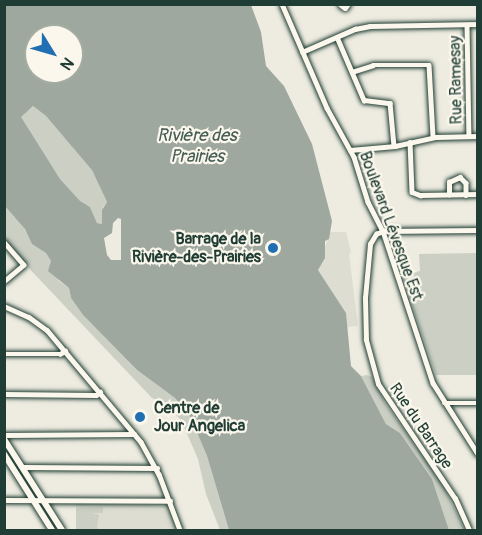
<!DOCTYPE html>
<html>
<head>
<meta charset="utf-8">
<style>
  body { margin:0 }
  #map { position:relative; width:482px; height:535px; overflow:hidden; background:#eeece1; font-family:Pangolin,sans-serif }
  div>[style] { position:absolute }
  .built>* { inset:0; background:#ddddd2 }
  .green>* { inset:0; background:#cbcfc4 }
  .water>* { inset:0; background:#9fa89f }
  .roads { filter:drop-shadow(0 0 2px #1f3d34) drop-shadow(0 0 2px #1f3d34) }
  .minor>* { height:4.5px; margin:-2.25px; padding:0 2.25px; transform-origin:2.25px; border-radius:2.25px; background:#fbf7ec }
  .major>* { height:6px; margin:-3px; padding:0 3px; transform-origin:3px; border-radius:3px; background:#fbf7ec }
  .dots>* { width:16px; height:16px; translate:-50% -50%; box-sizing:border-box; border:3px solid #fbf7ec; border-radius:50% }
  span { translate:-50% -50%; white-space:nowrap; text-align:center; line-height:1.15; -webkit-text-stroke:4.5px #fbf7ec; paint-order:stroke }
  .street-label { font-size:16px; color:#1f3d34 }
  .poi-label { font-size:16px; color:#1f3d34; font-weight:700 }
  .right { translate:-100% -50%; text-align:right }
  .left { translate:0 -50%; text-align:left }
  .water-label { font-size:18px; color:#455d54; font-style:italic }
  .frame { position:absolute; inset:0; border:6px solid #1f3d34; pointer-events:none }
  .north { position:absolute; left:24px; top:24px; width:60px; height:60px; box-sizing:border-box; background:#fbf7ec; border:2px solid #a3ada2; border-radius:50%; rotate:127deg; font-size:16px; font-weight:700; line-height:24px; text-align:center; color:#1f3d34 }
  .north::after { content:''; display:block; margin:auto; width:21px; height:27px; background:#1f6fb2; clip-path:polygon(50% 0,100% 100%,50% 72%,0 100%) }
</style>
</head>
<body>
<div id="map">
  <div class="built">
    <i style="clip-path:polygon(330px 232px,346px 232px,351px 252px,349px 254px,358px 326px,347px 327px,346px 313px,318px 270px)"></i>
    <i style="clip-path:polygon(76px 503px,168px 506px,177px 530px,76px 530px)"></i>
  </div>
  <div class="green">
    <i style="clip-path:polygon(33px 106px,46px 116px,92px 169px,107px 202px,103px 207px,102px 224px,97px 223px,90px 207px,80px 202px,60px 179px,20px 117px)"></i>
    <i style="clip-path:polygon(4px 202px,25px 229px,32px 243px,46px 253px,51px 261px,50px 268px,59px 281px,69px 288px,71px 298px,83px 315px,137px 370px,175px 398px,190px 416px,207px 456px,229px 530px,220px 530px,206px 494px,198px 459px,181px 420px,164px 403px,152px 398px,5px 243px)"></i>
    <i style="clip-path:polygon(477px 253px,477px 375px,436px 375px,402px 275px,420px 271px,419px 254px)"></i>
    <i style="clip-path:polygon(367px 375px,372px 377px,385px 403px,443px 485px,465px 530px,449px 530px,432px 479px,400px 433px,386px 424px,361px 376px)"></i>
    <i style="clip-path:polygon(76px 508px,103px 507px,103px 513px,92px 513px,99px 515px,97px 527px,99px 530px,76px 530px)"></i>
  </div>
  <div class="water">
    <i style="clip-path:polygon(evenodd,5px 4px,251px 5px,261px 32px,266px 66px,284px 86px,312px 144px,332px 221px,329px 239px,325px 241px,325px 258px,318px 270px,346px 313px,351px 366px,361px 376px,386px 424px,400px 433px,432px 479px,449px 530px,229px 530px,207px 456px,190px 416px,175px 398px,137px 370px,83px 315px,71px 298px,69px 288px,48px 271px,51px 261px,46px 253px,32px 244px,25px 229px,5px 206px,5px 4px,36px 36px,72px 36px,72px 72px,36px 72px,36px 36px,5px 4px,33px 106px,46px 116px,92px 170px,107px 202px,102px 210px,102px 224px,97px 223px,90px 207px,80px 201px,60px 179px,21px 117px,33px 106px,5px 4px,118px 218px,121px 219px,121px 260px,111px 260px,107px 255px,104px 238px,112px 233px,113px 223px,118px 218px)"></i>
  </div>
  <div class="roads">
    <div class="minor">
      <i style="left:282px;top:4px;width:113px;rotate:66.6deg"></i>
      <i style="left:327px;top:108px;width:56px;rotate:61.1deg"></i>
      <i style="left:354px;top:157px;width:47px;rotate:72.7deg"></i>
      <i style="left:368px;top:202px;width:33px;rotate:63deg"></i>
      <i style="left:383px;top:231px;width:160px;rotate:71.8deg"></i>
      <i style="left:433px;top:383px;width:84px;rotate:57.6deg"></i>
      <i style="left:340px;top:4px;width:6px;rotate:39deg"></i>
      <i style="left:345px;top:8px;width:5px;rotate:-53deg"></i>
      <i style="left:467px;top:25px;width:111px;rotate:89deg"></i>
      <i style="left:337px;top:37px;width:69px;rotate:66.8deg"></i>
      <i style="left:364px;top:100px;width:26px;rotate:7deg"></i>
      <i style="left:390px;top:103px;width:43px;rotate:84.7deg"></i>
      <i style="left:302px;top:52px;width:58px;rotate:-23.5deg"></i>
      <i style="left:355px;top:29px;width:15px;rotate:-11deg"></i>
      <i style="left:370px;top:26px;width:108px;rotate:-1.1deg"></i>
      <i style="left:352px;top:72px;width:22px;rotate:-18deg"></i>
      <i style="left:373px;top:65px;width:56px"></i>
      <i style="left:429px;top:65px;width:72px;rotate:86.8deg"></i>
      <i style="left:410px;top:142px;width:50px;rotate:87.7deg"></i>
      <i style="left:412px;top:192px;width:9px;rotate:21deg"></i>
      <i style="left:420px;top:195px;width:58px;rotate:-1deg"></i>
      <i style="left:350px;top:150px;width:45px;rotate:-5.1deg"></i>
      <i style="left:395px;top:146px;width:42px;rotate:-12.4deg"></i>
      <i style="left:436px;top:137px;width:42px;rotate:-1.4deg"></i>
      <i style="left:449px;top:195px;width:13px;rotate:-90deg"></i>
      <i style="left:449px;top:182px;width:12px;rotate:-24deg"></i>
      <i style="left:460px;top:177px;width:8px;rotate:45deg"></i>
      <i style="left:466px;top:183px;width:12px;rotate:90deg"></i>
      <i style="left:4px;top:242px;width:30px;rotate:49deg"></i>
      <i style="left:24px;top:265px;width:26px;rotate:140deg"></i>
      <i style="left:4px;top:306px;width:27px;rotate:24deg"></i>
      <i style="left:29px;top:317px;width:22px;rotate:36deg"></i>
      <i style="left:47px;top:330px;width:146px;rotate:50deg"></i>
      <i style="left:141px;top:442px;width:37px;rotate:61deg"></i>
      <i style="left:159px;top:474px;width:60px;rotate:69.4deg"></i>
      <i style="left:4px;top:354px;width:56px"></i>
      <i style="left:60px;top:354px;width:6px;rotate:-31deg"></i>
      <i style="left:4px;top:394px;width:92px;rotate:0.6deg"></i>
      <i style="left:96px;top:395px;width:5px;rotate:-37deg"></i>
      <i style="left:444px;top:403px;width:34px"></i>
      <i style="left:4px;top:435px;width:130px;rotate:-0.4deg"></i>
      <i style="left:23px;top:467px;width:134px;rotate:0.4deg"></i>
      <i style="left:4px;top:500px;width:166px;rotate:0.3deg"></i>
      <i style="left:469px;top:530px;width:34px;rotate:-114deg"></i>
      <i style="left:455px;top:499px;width:138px;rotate:-123.8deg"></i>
      <i style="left:378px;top:384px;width:46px;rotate:-105.3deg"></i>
      <i style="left:366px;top:340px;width:42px;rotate:-91.4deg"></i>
      <i style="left:365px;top:298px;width:54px;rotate:-84.7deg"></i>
      <i style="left:370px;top:244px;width:12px;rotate:-59deg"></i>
      <i style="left:376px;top:234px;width:8px;rotate:-23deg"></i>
      <i style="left:383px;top:231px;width:95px;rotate:-0.6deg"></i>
    </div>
    <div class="major">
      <i style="left:4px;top:439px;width:108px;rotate:57.5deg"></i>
      <i style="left:4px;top:454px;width:90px;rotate:57.7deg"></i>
    </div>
  </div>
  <div class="dots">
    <i style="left:273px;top:248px;background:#1f6fb2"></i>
    <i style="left:140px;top:417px;background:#1f6fb2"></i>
  </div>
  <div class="street-label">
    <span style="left:456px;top:80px;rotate:-91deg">Rue Ramesay</span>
    <span style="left:391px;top:226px;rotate:70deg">Boulevard Lévesque Est</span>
    <span style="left:421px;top:426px;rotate:56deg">Rue du Barrage</span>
  </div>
  <div class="poi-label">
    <span class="right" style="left:261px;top:248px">Barrage de la<br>Rivière-des-Prairies</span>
    <span class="left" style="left:154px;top:417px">Centre de<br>Jour Angelica</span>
  </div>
  <div class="water-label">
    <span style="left:197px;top:147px">Rivière des<br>Prairies</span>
  </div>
  <div class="frame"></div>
  <div class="north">N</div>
</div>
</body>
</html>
